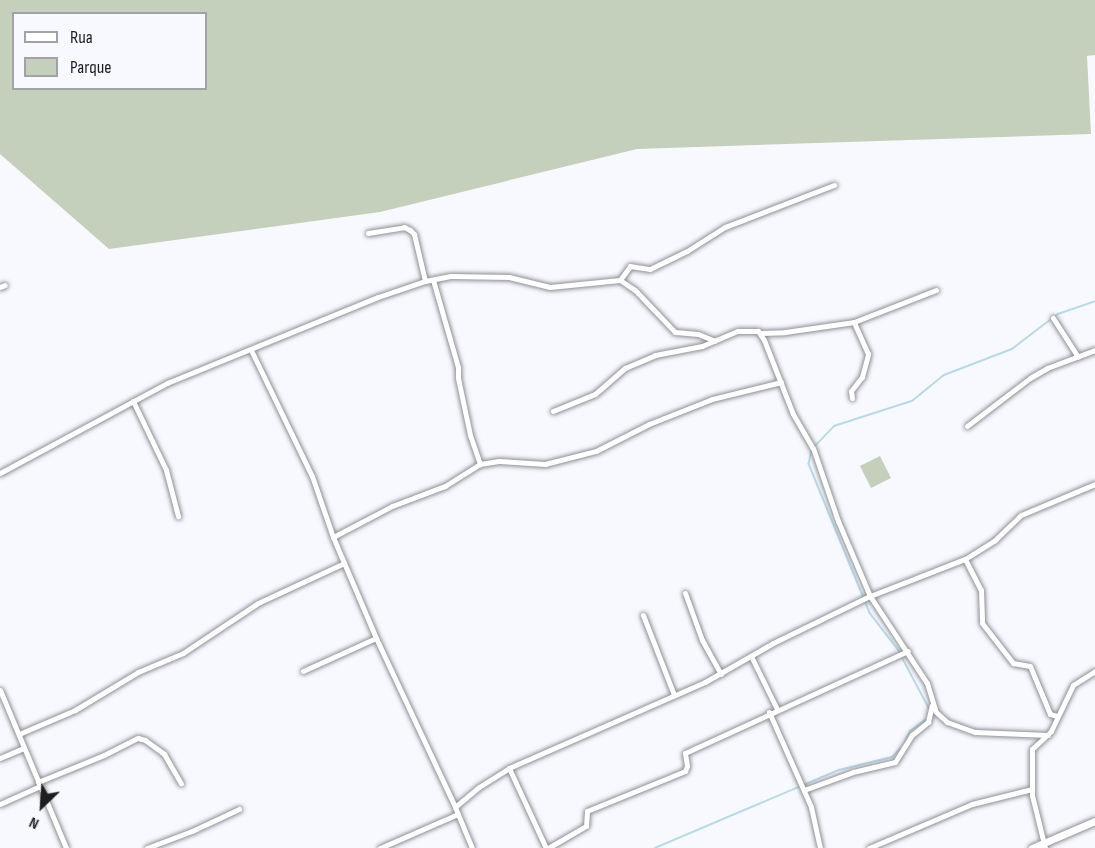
<!DOCTYPE html>
<html>
<head>
<meta charset="utf-8">
<style>
  body { margin:0 }
  #map { position:relative; width:1095px; height:848px; overflow:hidden; background:#f8f9ff; font-family:"Sofia Sans Condensed",sans-serif }
  div>[style] { position:absolute }
  .green>* { inset:0; background:#c4cfbc }
  .stream>* { height:1.5px; margin:-0.75px; padding:0 0.75px; transform-origin:0.75px; border-radius:0.75px; background:#b8d9e7 }
  .roads { filter:drop-shadow(0 0 2px #8e9094) drop-shadow(0 0 2px #8e9094) }
  .minor>* { height:5px; margin:-2.5px; padding:0 2.5px; transform-origin:2.5px; border-radius:2.5px; background:#fff }
  .tertiary>* { height:7px; margin:-3.5px; padding:0 3.5px; transform-origin:3.5px; border-radius:3.5px; background:#fff }
  span { translate:-50% -50%; white-space:nowrap; text-align:center; line-height:1.15; -webkit-text-stroke:4.5px #f8f9ff; paint-order:stroke }
  .legend { position:absolute; left:12px; top:12px; width:195px; height:78px; box-sizing:border-box; background:#f8f9ff; border:2px solid #a1a1a6; margin:0; padding:8px 10px; list-style:none; font-size:18px; color:#1e1e20 }
  .legend li { display:flex; align-items:center; gap:12px; height:30px }
  .legend b { width:30px; border:2px solid #a1a1a6 }
  .north { position:absolute; left:12px; top:776px; width:60px; height:60px; -webkit-text-stroke:4px #f8f9ff; paint-order:stroke; rotate:205deg; font-size:16px; font-weight:700; line-height:24px; text-align:center; color:#1e1e20 }
  .north::after { content:''; display:block; margin:auto; width:21px; height:27px; background:#1e1e20; clip-path:polygon(50% 0,100% 100%,50% 72%,0 100%) }
</style>
</head>
<body>
<div id="map">
  <div class="green">
    <i style="clip-path:polygon(evenodd,0 0,1095px 0,1095px 55px,1087px 56px,1091px 134px,637px 149px,380px 212px,109px 249px,0 154px,0 0,14px 14px,206px 14px,206px 88px,14px 88px,14px 14px)"></i>
    <i style="clip-path:polygon(880px 456px,891px 478px,871px 488px,860px 466px)"></i>
  </div>
  <div class="stream">
    <i style="left:815px;top:446px;width:28px;rotate:-46deg"></i>
    <i style="left:834px;top:426px;width:82px;rotate:-17.8deg"></i>
    <i style="left:912px;top:401px;width:41px;rotate:-39.1deg"></i>
    <i style="left:944px;top:375px;width:73px;rotate:-20.9deg"></i>
    <i style="left:1012px;top:349px;width:58px;rotate:-37.3deg"></i>
    <i style="left:1058px;top:314px;width:39px;rotate:-19deg"></i>
    <i style="left:812px;top:450px;width:14px;rotate:102deg"></i>
    <i style="left:809px;top:464px;width:161px;rotate:67.7deg"></i>
    <i style="left:870px;top:613px;width:49px;rotate:52.4deg"></i>
    <i style="left:902px;top:657px;width:58px;rotate:62.1deg"></i>
    <i style="left:905px;top:742px;width:12px;rotate:-66deg"></i>
    <i style="left:910px;top:731px;width:19px;rotate:-36deg"></i>
    <i style="left:655px;top:848px;width:200px;rotate:-23deg"></i>
    <i style="left:839px;top:770px;width:55px;rotate:-13.8deg"></i>
    <i style="left:892px;top:757px;width:11px;rotate:-45deg"></i>
  </div>
  <div class="roads">
    <div class="minor">
      <i style="left:368px;top:233px;width:36px;rotate:-9deg"></i>
      <i style="left:404px;top:227px;width:7px;rotate:27deg"></i>
      <i style="left:410px;top:230px;width:6px;rotate:45deg"></i>
      <i style="left:414px;top:234px;width:48px;rotate:76.8deg"></i>
      <i style="left:433px;top:280px;width:91px;rotate:74deg"></i>
      <i style="left:458px;top:367px;width:11px;rotate:90deg"></i>
      <i style="left:458px;top:378px;width:58px;rotate:78.1deg"></i>
      <i style="left:470px;top:435px;width:31px;rotate:71deg"></i>
      <i style="left:620px;top:280px;width:17px;rotate:-54deg"></i>
      <i style="left:630px;top:266px;width:20px;rotate:9deg"></i>
      <i style="left:650px;top:269px;width:41px;rotate:-25.9deg"></i>
      <i style="left:687px;top:251px;width:45px;rotate:-32.3deg"></i>
      <i style="left:725px;top:227px;width:117px;rotate:-21.1deg"></i>
      <i style="left:0;top:287px;width:5px;rotate:-22deg"></i>
      <i style="left:1053px;top:318px;width:46px;rotate:57.3deg"></i>
      <i style="left:761px;top:333px;width:24px;rotate:-2deg"></i>
      <i style="left:785px;top:332px;width:70px;rotate:-8.2deg"></i>
      <i style="left:854px;top:322px;width:88px;rotate:-21.3deg"></i>
      <i style="left:251px;top:350px;width:140px;rotate:64.2deg"></i>
      <i style="left:312px;top:476px;width:65px;rotate:71deg"></i>
      <i style="left:333px;top:537px;width:110px;rotate:66.9deg"></i>
      <i style="left:376px;top:638px;width:187px;rotate:64.9deg"></i>
      <i style="left:852px;top:398px;width:7px;rotate:-98deg"></i>
      <i style="left:851px;top:391px;width:18px;rotate:-52deg"></i>
      <i style="left:862px;top:377px;width:24px;rotate:-75deg"></i>
      <i style="left:868px;top:354px;width:35px;rotate:-114deg"></i>
      <i style="left:133px;top:401px;width:76px;rotate:64.4deg"></i>
      <i style="left:166px;top:470px;width:48px;rotate:75.4deg"></i>
      <i style="left:553px;top:411px;width:45px;rotate:-22deg"></i>
      <i style="left:595px;top:394px;width:40px;rotate:-41deg"></i>
      <i style="left:625px;top:368px;width:33px;rotate:-23deg"></i>
      <i style="left:655px;top:355px;width:48px;rotate:-10.8deg"></i>
      <i style="left:702px;top:346px;width:39px;rotate:-23deg"></i>
      <i style="left:738px;top:331px;width:20px"></i>
      <i style="left:758px;top:331px;width:11px;rotate:56deg"></i>
      <i style="left:764px;top:340px;width:79px;rotate:68.6deg"></i>
      <i style="left:793px;top:414px;width:39px;rotate:60deg"></i>
      <i style="left:813px;top:448px;width:77px;rotate:71.1deg"></i>
      <i style="left:838px;top:521px;width:82px;rotate:66.9deg"></i>
      <i style="left:870px;top:596px;width:104px;rotate:56.8deg"></i>
      <i style="left:927px;top:683px;width:30px;rotate:73deg"></i>
      <i style="left:936px;top:712px;width:15px;rotate:42deg"></i>
      <i style="left:947px;top:722px;width:30px;rotate:20deg"></i>
      <i style="left:975px;top:732px;width:73px;rotate:2.4deg"></i>
      <i style="left:967px;top:426px;width:79px;rotate:-37.3deg"></i>
      <i style="left:1030px;top:378px;width:20px;rotate:-30deg"></i>
      <i style="left:1047px;top:368px;width:51px;rotate:-20.6deg"></i>
      <i style="left:0;top:473px;width:190px;rotate:-28.3deg"></i>
      <i style="left:167px;top:383px;width:228px;rotate:-22.2deg"></i>
      <i style="left:378px;top:297px;width:50px;rotate:-18.8deg"></i>
      <i style="left:425px;top:281px;width:26px;rotate:-11deg"></i>
      <i style="left:451px;top:276px;width:58px;rotate:1deg"></i>
      <i style="left:509px;top:277px;width:42px;rotate:13.7deg"></i>
      <i style="left:550px;top:287px;width:70px;rotate:-5.7deg"></i>
      <i style="left:620px;top:280px;width:18px;rotate:34deg"></i>
      <i style="left:635px;top:290px;width:58px;rotate:46.4deg"></i>
      <i style="left:675px;top:332px;width:23px;rotate:5deg"></i>
      <i style="left:698px;top:334px;width:18px;rotate:22deg"></i>
      <i style="left:333px;top:537px;width:67px;rotate:-27.7deg"></i>
      <i style="left:392px;top:506px;width:57px;rotate:-20.7deg"></i>
      <i style="left:445px;top:486px;width:41px;rotate:-32.2deg"></i>
      <i style="left:480px;top:464px;width:19px;rotate:-9deg"></i>
      <i style="left:499px;top:461px;width:46px;rotate:3.7deg"></i>
      <i style="left:545px;top:464px;width:53px;rotate:-14.3deg"></i>
      <i style="left:596px;top:451px;width:59px;rotate:-27deg"></i>
      <i style="left:649px;top:424px;width:68px;rotate:-21.6deg"></i>
      <i style="left:712px;top:399px;width:71px;rotate:-13.8deg"></i>
      <i style="left:965px;top:559px;width:35px;rotate:63deg"></i>
      <i style="left:981px;top:590px;width:33px;rotate:88deg"></i>
      <i style="left:982px;top:623px;width:51px;rotate:52.2deg"></i>
      <i style="left:1013px;top:663px;width:17px;rotate:10deg"></i>
      <i style="left:1030px;top:666px;width:52px;rotate:67.4deg"></i>
      <i style="left:1050px;top:714px;width:7px;rotate:16deg"></i>
      <i style="left:685px;top:593px;width:50px;rotate:70.1deg"></i>
      <i style="left:702px;top:640px;width:39px;rotate:61deg"></i>
      <i style="left:643px;top:615px;width:86px;rotate:68.8deg"></i>
      <i style="left:751px;top:656px;width:59px;rotate:63.9deg"></i>
      <i style="left:303px;top:671px;width:80px;rotate:-24.3deg"></i>
      <i style="left:0;top:690px;width:171px;rotate:67.3deg"></i>
      <i style="left:769px;top:712px;width:104px;rotate:66.1deg"></i>
      <i style="left:811px;top:807px;width:42px;rotate:77.6deg"></i>
      <i style="left:19px;top:734px;width:61px;rotate:-23.2deg"></i>
      <i style="left:75px;top:710px;width:74px;rotate:-31.1deg"></i>
      <i style="left:138px;top:672px;width:49px;rotate:-22.9deg"></i>
      <i style="left:183px;top:653px;width:90px;rotate:-33.7deg"></i>
      <i style="left:258px;top:603px;width:95px;rotate:-24.9deg"></i>
      <i style="left:0;top:758px;width:26px;rotate:-23deg"></i>
      <i style="left:509px;top:768px;width:88px;rotate:65.2deg"></i>
      <i style="left:38px;top:782px;width:71px;rotate:-22.2deg"></i>
      <i style="left:104px;top:755px;width:38px;rotate:-27deg"></i>
      <i style="left:138px;top:738px;width:7px;rotate:16deg"></i>
      <i style="left:145px;top:740px;width:24px;rotate:36deg"></i>
      <i style="left:164px;top:754px;width:34px;rotate:60deg"></i>
      <i style="left:804px;top:790px;width:52px;rotate:-20.2deg"></i>
      <i style="left:853px;top:772px;width:43px;rotate:-13.4deg"></i>
      <i style="left:895px;top:762px;width:32px;rotate:-58deg"></i>
      <i style="left:912px;top:735px;width:21px;rotate:-39deg"></i>
      <i style="left:928px;top:722px;width:17px;rotate:-77deg"></i>
      <i style="left:0;top:804px;width:44px;rotate:-24.2deg"></i>
      <i style="left:147px;top:848px;width:48px;rotate:-20.7deg"></i>
      <i style="left:192px;top:831px;width:52px;rotate:-25.1deg"></i>
      <i style="left:380px;top:848px;width:85px;rotate:-23.6deg"></i>
      <i style="left:472px;top:848px;width:44px;rotate:-112.5deg"></i>
      <i style="left:455px;top:807px;width:31px;rotate:-40deg"></i>
      <i style="left:479px;top:787px;width:36px;rotate:-32deg"></i>
      <i style="left:509px;top:768px;width:214px;rotate:-23.7deg"></i>
      <i style="left:705px;top:682px;width:78px;rotate:-29.8deg"></i>
      <i style="left:773px;top:643px;width:108px;rotate:-25.9deg"></i>
      <i style="left:870px;top:596px;width:102px;rotate:-21.3deg"></i>
      <i style="left:965px;top:559px;width:36px;rotate:-32deg"></i>
      <i style="left:995px;top:540px;width:36px;rotate:-44deg"></i>
      <i style="left:1021px;top:515px;width:80px;rotate:-22.7deg"></i>
      <i style="left:548px;top:848px;width:44px;rotate:-30.1deg"></i>
      <i style="left:586px;top:826px;width:15px;rotate:-86deg"></i>
      <i style="left:587px;top:811px;width:106px;rotate:-22.2deg"></i>
      <i style="left:685px;top:771px;width:5px;rotate:-68deg"></i>
      <i style="left:687px;top:766px;width:13px;rotate:-99deg"></i>
      <i style="left:685px;top:753px;width:245px;rotate:-24.6deg"></i>
      <i style="left:869px;top:848px;width:112px;rotate:-23.1deg"></i>
      <i style="left:972px;top:804px;width:62px;rotate:-14deg"></i>
      <i style="left:1045px;top:848px;width:55px;rotate:-103.8deg"></i>
      <i style="left:1032px;top:795px;width:46px;rotate:-90deg"></i>
      <i style="left:1032px;top:749px;width:26px;rotate:-43deg"></i>
      <i style="left:1051px;top:731px;width:51px;rotate:-64.4deg"></i>
      <i style="left:1073px;top:685px;width:26px;rotate:-32deg"></i>
    </div>
    <div class="tertiary">
      <i style="left:1032px;top:848px;width:69px;rotate:-23.2deg"></i>
    </div>
  </div>
  <ul class="legend">
  <li><b style="height:8px;background:#fff"></b>Rua</li>
  <li><b style="height:16px;background:#c4cfbc"></b>Parque</li>
  </ul>
  <div class="north">N</div>
</div>
</body>
</html>
